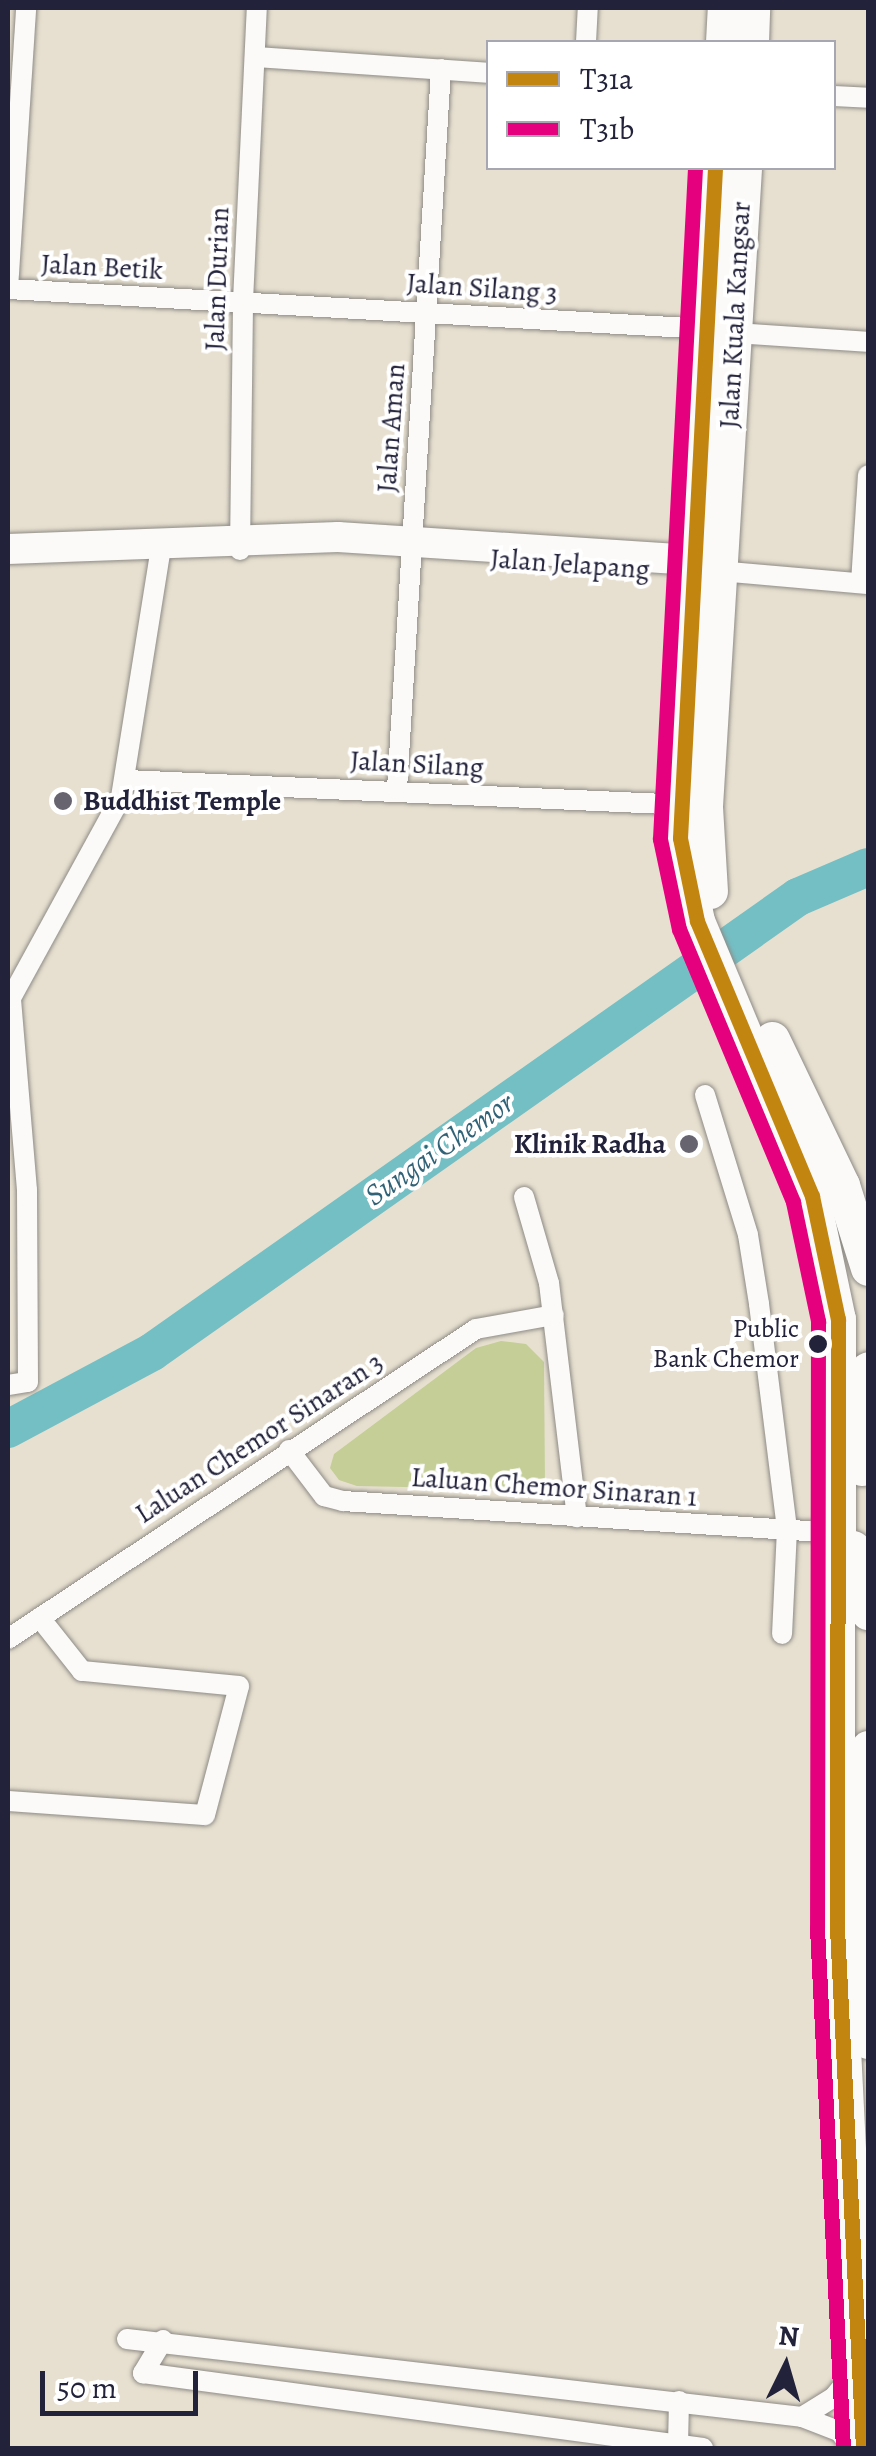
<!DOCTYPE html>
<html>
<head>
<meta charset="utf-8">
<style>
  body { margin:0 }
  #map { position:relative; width:876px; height:2456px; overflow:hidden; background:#e7e0d0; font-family:Alegreya,serif }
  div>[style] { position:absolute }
  .green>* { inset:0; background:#c4ce96 }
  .river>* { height:38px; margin:-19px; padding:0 19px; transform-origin:19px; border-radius:19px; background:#74bfc4 }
  .roads { filter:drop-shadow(0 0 2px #8e8b86) drop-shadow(0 0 2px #8e8b86) }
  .street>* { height:20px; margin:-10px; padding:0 10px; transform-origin:10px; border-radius:10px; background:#fbfaf8 }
  .primary>* { height:30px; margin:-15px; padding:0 15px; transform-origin:15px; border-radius:15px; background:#fbfaf8 }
  .highway>* { height:35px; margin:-17.5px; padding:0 17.5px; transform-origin:17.5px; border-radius:17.5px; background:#fbfaf8 }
  .bus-1>* { height:15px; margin:-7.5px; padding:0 7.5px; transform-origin:7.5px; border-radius:7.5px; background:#c2850f }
  .bus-2>* { height:15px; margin:-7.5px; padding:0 7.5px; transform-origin:7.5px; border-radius:7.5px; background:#e5007d }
  .dots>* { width:28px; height:28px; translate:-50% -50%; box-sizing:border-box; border:5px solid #fff; border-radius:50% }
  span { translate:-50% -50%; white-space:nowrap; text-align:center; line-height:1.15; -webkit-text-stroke:8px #fff; paint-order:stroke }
  .bus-label { font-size:26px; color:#22223b }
  .right { translate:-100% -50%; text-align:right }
  .street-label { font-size:28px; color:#22223b }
  .poi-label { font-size:28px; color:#22223b; font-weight:700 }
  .left { translate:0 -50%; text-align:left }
  .water-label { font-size:30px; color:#316276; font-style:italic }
  .frame { position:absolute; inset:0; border:10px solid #22223b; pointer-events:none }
  .legend { position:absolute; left:486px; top:40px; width:350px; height:130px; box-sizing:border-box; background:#fff; border:2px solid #a7a7b1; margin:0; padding:12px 18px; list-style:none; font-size:30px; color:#22223b }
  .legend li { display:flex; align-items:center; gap:20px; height:50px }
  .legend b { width:50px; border:2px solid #a7a7b1 }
  .north { position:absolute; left:736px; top:2316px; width:100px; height:100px; -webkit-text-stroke:8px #fff; paint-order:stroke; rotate:5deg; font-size:28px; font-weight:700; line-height:40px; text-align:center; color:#22223b }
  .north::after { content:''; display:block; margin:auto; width:35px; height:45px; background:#22223b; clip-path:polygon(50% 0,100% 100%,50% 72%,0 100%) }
  .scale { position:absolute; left:40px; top:2371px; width:158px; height:45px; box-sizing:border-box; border:5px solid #22223b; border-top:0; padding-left:12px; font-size:30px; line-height:35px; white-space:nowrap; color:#22223b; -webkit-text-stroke:8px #fff; paint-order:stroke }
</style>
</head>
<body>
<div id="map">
  <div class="green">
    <i style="clip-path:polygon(501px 1341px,526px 1344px,544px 1362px,545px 1490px,357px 1486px,339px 1480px,330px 1468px,334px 1454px,476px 1348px)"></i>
  </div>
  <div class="river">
    <i style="left:8px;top:1429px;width:163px;rotate:-28.1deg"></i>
    <i style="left:152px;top:1352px;width:790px;rotate:-35.16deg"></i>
    <i style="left:798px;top:897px;width:76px;rotate:-23.2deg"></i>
  </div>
  <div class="roads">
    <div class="street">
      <i style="left:586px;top:42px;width:34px;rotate:-87deg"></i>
      <i style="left:255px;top:57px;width:234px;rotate:3.9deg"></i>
      <i style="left:834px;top:96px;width:34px;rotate:3deg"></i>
      <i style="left:8px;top:289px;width:699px;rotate:3.28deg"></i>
      <i style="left:8px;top:289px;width:282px;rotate:-86.3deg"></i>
      <i style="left:734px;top:333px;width:134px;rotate:3.8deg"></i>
      <i style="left:240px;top:550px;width:249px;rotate:-89.3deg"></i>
      <i style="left:243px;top:301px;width:293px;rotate:-87.3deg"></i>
      <i style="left:719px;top:571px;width:150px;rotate:5deg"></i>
      <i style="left:861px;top:583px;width:108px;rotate:-86.3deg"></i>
      <i style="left:126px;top:780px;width:563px;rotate:2.55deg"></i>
      <i style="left:397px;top:789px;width:721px;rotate:-86.5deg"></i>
      <i style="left:705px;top:1095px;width:146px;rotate:72.9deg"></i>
      <i style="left:748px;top:1235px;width:70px;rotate:80.9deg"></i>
      <i style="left:759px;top:1304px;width:227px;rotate:82.9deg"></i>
      <i style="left:787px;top:1529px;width:105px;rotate:92.7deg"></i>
      <i style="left:524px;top:1197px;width:90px;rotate:73.8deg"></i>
      <i style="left:549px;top:1283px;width:236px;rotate:83.2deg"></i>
      <i style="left:8px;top:1385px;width:20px;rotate:-9deg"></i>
      <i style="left:28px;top:1382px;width:192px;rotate:-90.3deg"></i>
      <i style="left:27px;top:1190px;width:193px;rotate:-94.8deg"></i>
      <i style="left:11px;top:998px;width:229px;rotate:-61.3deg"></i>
      <i style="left:121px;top:797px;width:247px;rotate:-80.9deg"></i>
      <i style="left:289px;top:1450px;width:58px;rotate:52.7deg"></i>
      <i style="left:324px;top:1496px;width:20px;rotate:15deg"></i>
      <i style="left:343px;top:1501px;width:497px;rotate:3.7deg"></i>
      <i style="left:8px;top:1639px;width:561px;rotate:-33.52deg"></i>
      <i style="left:476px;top:1329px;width:79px;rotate:-10.2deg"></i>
      <i style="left:8px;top:1801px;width:197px;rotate:4.1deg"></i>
      <i style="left:205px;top:1815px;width:133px;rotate:-75.2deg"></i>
      <i style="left:239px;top:1686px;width:158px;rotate:-174.5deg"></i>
      <i style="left:82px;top:1671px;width:68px;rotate:-128.4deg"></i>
      <i style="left:127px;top:2339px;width:679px;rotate:6.59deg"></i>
      <i style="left:802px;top:2417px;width:40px;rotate:21deg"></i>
      <i style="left:839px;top:2431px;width:22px;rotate:51deg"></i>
      <i style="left:163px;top:2340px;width:39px;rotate:121deg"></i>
      <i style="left:143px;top:2373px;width:565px;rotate:7.63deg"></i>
      <i style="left:802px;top:2417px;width:38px;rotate:-32deg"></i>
      <i style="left:834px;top:2397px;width:38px;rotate:-51deg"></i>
      <i style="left:678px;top:2445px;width:44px;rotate:-88.7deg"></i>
    </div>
    <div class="primary">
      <i style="left:8px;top:549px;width:330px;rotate:-2.1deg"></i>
      <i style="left:338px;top:537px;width:355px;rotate:3.7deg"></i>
      <i style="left:692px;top:560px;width:26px;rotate:23deg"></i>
    </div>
    <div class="highway">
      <i style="left:723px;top:42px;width:34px;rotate:-87deg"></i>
      <i style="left:751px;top:42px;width:34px;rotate:-88deg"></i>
      <i style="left:715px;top:168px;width:671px;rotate:92.99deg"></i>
      <i style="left:680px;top:838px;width:85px;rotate:78.4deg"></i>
      <i style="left:697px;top:921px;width:298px;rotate:67.3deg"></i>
      <i style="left:812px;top:1196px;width:126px;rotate:78.1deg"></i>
      <i style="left:838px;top:1319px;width:609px;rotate:90.09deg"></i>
      <i style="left:837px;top:1928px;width:521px;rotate:87.14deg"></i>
      <i style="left:710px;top:891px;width:85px;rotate:-93.4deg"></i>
      <i style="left:705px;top:806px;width:639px;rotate:-86.5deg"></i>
      <i style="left:772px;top:1039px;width:162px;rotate:64.4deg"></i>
      <i style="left:842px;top:1185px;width:87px;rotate:72.6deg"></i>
      <i style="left:862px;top:1468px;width:99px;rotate:-86.5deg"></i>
      <i style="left:853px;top:1548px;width:66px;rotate:76.8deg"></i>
      <i style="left:868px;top:1748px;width:293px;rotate:90deg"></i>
    </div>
  </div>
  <div class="bus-1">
    <i style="left:715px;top:168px;width:671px;rotate:92.99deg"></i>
    <i style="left:680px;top:838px;width:85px;rotate:78.4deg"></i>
    <i style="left:697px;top:921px;width:298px;rotate:67.3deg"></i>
    <i style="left:812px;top:1196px;width:126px;rotate:78.1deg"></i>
    <i style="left:838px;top:1319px;width:609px;rotate:90.09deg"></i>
    <i style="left:837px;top:1928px;width:521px;rotate:87.14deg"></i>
  </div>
  <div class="bus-2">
    <i style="left:695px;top:168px;width:672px;rotate:92.99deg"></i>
    <i style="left:660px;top:839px;width:92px;rotate:78.1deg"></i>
    <i style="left:679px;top:929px;width:296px;rotate:67.3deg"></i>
    <i style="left:793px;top:1202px;width:122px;rotate:78.1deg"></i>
    <i style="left:818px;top:1321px;width:607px;rotate:90.09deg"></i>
    <i style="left:817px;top:1928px;width:521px;rotate:87.14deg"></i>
  </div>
  <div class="dots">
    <i style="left:63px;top:801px;background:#67646f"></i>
    <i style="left:689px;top:1144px;background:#67646f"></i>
    <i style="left:818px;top:1344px;background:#22223b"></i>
  </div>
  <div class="bus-label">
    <span class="right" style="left:799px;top:1344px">Public<br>Bank Chemor</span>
  </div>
  <div class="street-label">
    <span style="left:102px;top:267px;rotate:3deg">Jalan Betik</span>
    <span style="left:217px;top:279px;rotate:-88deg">Jalan Durian</span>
    <span style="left:482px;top:288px;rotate:4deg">Jalan Silang 3</span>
    <span style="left:735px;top:315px;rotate:-87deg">Jalan Kuala Kangsar</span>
    <span style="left:391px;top:428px;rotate:-86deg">Jalan Aman</span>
    <span style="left:570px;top:564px;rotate:4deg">Jalan Jelapang</span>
    <span style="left:417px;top:764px;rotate:3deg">Jalan Silang</span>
    <span style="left:259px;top:1438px;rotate:-33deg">Laluan Chemor Sinaran 3</span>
    <span style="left:554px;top:1487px;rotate:4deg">Laluan Chemor Sinaran 1</span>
  </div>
  <div class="poi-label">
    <span class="left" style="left:83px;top:801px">Buddhist Temple</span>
    <span class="right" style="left:666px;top:1144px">Klinik Radha</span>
  </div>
  <div class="water-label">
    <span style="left:439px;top:1149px;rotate:-35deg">Sungai Chemor</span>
  </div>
  <div class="frame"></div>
  <ul class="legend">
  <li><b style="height:12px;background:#c2850f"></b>T31a</li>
  <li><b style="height:12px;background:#e5007d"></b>T31b</li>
  </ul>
  <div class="north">N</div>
  <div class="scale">50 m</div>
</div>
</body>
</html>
